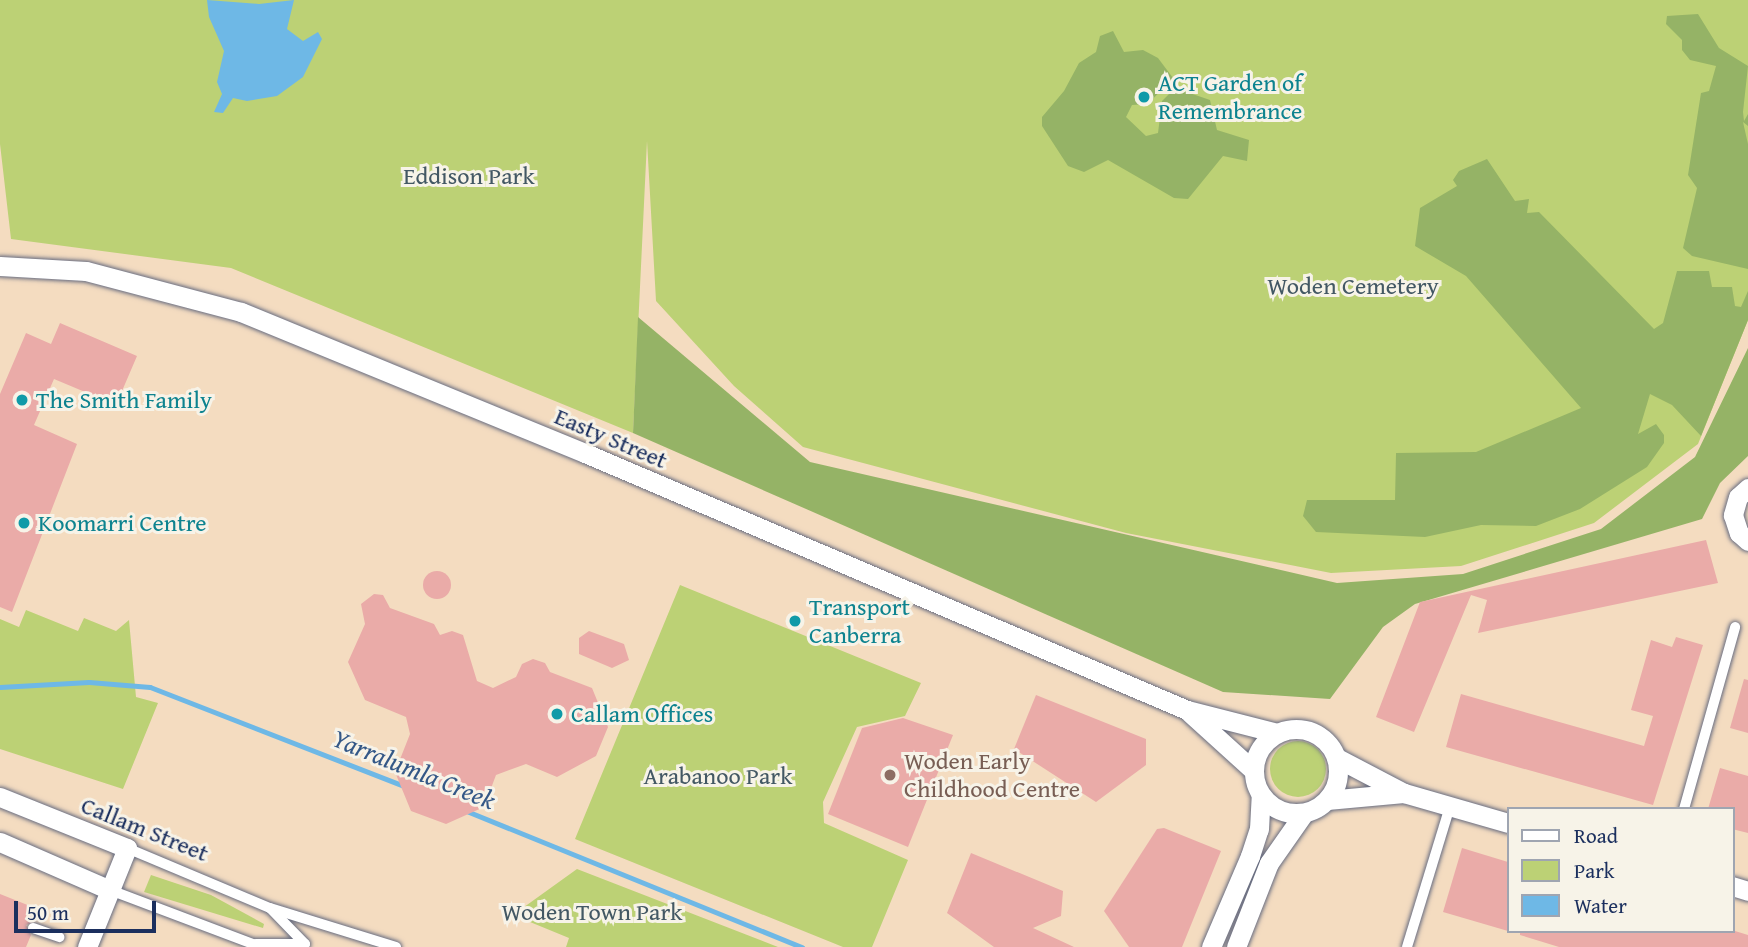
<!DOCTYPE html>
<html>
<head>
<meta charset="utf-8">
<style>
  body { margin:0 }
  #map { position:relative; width:1748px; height:947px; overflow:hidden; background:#f4dcc0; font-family:"Gentium Book Plus",serif }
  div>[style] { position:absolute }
  .green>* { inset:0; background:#bcd175 }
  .round { border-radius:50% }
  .forest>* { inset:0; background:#95b366 }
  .water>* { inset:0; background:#6eb8e6 }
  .stream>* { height:5px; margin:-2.5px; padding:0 2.5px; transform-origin:2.5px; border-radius:2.5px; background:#6eb8e6 }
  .building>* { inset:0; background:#eaaba8 }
  .roads { filter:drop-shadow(0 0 2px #676c80) drop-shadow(0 0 2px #676c80) }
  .lane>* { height:10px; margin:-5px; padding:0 5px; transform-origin:5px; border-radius:5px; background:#fff }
  .street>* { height:19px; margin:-9.5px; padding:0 9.5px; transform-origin:9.5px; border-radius:9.5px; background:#fff }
  .street>.ring { margin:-9.5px; padding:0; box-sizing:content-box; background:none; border:19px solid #fff; border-radius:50% }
  .dots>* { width:19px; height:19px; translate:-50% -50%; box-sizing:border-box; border:4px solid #f7f3e8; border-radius:50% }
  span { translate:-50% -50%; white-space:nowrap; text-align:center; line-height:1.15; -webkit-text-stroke:6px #f7f3e8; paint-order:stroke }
  .culture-label { font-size:24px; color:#0d838f }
  .left { translate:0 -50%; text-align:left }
  .park-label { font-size:24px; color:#435864 }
  .street-label { font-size:24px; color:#1b2f5e }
  .education-label { font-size:24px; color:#785e54 }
  .water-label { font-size:26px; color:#345887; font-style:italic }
  .legend { position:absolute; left:1507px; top:807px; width:228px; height:126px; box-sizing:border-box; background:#f7f3e8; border:2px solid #9fa5b1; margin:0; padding:9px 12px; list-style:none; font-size:21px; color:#1b2f5e }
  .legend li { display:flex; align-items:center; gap:14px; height:35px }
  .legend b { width:35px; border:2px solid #9fa5b1 }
  .scale { position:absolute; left:14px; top:901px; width:142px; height:32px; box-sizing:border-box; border:4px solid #1b2f5e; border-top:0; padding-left:9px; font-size:21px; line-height:24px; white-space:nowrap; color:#1b2f5e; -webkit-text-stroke:5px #f7f3e8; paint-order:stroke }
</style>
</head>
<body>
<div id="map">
  <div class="green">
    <i style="clip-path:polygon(0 0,1748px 0,1748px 320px,1698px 444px,1594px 523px,1461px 566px,1331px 573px,1126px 533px,803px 447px,734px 386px,656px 301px,647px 141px,633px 433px,231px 268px,11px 239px,0 144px)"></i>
    <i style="clip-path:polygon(680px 585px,921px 683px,905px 716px,857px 727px,823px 802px,824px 823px,908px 860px,872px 947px,843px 947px,575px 839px)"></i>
    <i style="clip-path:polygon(26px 610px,78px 631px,84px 618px,116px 631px,129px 620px,136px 697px,158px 703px,123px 789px,0 749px,0 619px,19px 627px)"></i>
    <i class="round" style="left:1270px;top:741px;width:56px;height:56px"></i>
    <i style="clip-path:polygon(577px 869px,778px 947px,566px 947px,569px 938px,513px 915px)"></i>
    <i style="clip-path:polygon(151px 875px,211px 895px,264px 924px,263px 928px,144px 892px)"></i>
  </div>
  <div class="forest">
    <i style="clip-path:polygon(1698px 14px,1719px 48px,1748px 66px,1743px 112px,1744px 121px,1748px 114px,1748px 126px,1743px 122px,1748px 144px,1748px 269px,1692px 256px,1683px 248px,1697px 188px,1688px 175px,1701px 93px,1709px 91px,1716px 66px,1690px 60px,1682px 50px,1682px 40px,1666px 24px,1667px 16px)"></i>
    <i style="clip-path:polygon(1113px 31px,1124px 52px,1143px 50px,1158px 58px,1173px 78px,1148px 104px,1132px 105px,1126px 117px,1146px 136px,1158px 133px,1162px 101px,1175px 88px,1210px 100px,1217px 130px,1249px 140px,1247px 161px,1223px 156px,1188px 199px,1174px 198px,1108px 160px,1084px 172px,1068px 166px,1042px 126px,1042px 117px,1064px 91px,1079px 63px,1096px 52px,1100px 36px)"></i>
    <i style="clip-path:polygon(1487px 159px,1515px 201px,1529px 199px,1527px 213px,1539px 212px,1654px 329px,1663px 323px,1677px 271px,1709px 271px,1712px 287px,1732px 287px,1735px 306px,1741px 307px,1748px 291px,1748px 320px,1701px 436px,1672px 405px,1650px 394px,1638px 434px,1656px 424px,1664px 435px,1664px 443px,1647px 467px,1580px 509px,1536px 526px,1481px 525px,1425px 537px,1316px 532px,1303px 516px,1307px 500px,1395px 500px,1396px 453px,1476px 452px,1581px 408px,1466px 276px,1415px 246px,1420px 208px,1457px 186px,1453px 180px,1459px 171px)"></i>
    <i style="clip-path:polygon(638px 317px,810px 462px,1337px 583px,1463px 574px,1601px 529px,1695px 457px,1748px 348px,1748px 456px,1720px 483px,1702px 519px,1415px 604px,1383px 627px,1330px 699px,1223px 692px,633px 433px)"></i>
  </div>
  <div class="water">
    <i style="clip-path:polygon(207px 0,259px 4px,294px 0,287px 29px,303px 41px,318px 32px,322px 39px,303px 77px,277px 96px,247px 101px,233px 98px,223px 113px,214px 112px,222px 94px,217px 82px,224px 51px,209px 17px)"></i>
  </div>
  <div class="stream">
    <i style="left:0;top:687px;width:89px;rotate:-3.2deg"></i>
    <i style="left:89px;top:682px;width:61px;rotate:4.7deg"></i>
    <i style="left:150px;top:687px;width:275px;rotate:21.3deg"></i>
    <i style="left:464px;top:810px;width:365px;rotate:22.1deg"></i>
  </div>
  <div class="building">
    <i style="clip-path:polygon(60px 323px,137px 356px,116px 405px,54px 379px,34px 425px,77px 444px,12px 612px,0 607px,0 394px,26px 333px,51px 344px)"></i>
    <i style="clip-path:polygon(1706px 540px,1718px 583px,1478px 633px,1487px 600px,1471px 595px,1414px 732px,1376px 717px,1420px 602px)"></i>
    <i class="round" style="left:423px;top:571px;width:28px;height:28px"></i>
    <i style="clip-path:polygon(374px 594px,383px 595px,390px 608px,434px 624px,440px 635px,452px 631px,463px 635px,477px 681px,493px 688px,516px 677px,522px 664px,533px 659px,545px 663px,550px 672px,592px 688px,608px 727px,596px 756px,557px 777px,526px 764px,496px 775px,484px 807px,446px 824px,411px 811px,395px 772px,410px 734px,406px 717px,365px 700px,348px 662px,365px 624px,361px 604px)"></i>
    <i style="clip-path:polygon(589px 631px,624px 644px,629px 660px,612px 668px,579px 654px,579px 638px)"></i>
    <i style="clip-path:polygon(1676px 637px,1703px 645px,1653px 805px,1446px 747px,1461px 694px,1644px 746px,1653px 716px,1631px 710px,1651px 640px,1672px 647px)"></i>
    <i style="clip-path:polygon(1744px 679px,1748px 680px,1748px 733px,1730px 728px)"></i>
    <i style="clip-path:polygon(1036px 695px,1146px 739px,1146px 765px,1096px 802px,1014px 749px)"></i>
    <i style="clip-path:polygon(903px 718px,953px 735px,908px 847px,828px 814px,862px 728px)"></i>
    <i style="clip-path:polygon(1720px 768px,1748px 776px,1748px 833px,1732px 829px,1732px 809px,1708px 809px)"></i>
    <i style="clip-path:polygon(1164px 828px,1221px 851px,1182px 947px,1129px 947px,1104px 911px,1157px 829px)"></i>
    <i style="clip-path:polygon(1462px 848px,1508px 862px,1508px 931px,1443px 912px)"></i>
    <i style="clip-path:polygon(971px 853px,1063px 891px,1061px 916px,1033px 928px,1074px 947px,994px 947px,947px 913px)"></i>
    <i style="clip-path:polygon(0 894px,40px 910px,36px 921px,26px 925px,31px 935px,26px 947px,0 947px)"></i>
    <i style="clip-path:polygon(1520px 931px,1735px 931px,1748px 935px,1748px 947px,1559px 947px,1520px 935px)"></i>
  </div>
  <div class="roads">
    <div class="lane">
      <i style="left:1684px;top:809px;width:189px;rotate:-74.3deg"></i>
      <i style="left:127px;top:848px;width:155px;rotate:22.8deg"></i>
      <i style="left:270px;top:908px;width:132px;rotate:17.2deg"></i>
      <i style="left:110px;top:890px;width:161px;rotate:20.7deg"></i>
      <i style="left:33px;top:928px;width:28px;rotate:19deg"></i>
      <i style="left:256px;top:944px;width:49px"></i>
      <i style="left:305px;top:944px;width:49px;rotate:-134.2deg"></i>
      <i style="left:1407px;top:947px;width:147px;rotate:-73deg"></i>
    </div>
    <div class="street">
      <i style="left:0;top:266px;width:86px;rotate:3.3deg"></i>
      <i style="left:86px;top:271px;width:160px;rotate:14.8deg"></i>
      <i style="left:241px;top:312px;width:372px;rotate:22.3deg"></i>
      <i style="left:585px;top:453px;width:655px;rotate:23.12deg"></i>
      <i style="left:1187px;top:710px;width:93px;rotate:14.3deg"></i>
      <i style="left:1748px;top:488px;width:13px;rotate:138deg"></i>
      <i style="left:1738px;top:497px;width:19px;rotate:106deg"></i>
      <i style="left:1733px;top:515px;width:19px;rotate:72deg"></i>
      <i style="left:1739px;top:533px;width:12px;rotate:42deg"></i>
      <i style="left:1190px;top:713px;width:86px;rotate:42.2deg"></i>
      <i class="ring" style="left:1254px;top:729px;width:65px;height:65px"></i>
      <i style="left:1337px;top:758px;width:76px;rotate:27.6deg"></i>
      <i style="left:1404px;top:793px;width:108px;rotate:16.1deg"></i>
      <i style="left:0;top:797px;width:137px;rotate:21.9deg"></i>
      <i style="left:127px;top:848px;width:107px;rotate:112deg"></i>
      <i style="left:1327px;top:800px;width:77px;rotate:-5.2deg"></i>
      <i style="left:0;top:842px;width:120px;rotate:23.6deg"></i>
      <i style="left:1732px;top:886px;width:17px;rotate:17deg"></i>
      <i style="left:1211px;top:947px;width:99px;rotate:-66.8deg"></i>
      <i style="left:1250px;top:856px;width:28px;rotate:-72deg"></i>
      <i style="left:1259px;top:829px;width:34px;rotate:-87deg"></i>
      <i style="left:1236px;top:947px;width:90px;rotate:-68.6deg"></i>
      <i style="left:1269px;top:863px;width:61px;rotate:-55deg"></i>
    </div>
  </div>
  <div class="dots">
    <i style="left:1144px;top:97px;background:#0f9aa8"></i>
    <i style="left:22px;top:400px;background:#0f9aa8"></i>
    <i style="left:24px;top:523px;background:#0f9aa8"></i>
    <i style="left:795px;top:621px;background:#0f9aa8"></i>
    <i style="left:557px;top:714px;background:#0f9aa8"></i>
    <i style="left:890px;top:775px;background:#8d6e63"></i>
  </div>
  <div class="culture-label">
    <span class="left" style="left:1158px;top:97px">ACT Garden of<br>Remembrance</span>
    <span class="left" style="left:36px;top:400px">The Smith Family</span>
    <span class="left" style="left:38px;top:523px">Koomarri Centre</span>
    <span class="left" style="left:809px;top:621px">Transport<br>Canberra</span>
    <span class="left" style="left:571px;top:714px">Callam Offices</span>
  </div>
  <div class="park-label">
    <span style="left:469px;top:176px">Eddison Park</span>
    <span style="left:1353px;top:286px">Woden Cemetery</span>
    <span style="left:718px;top:776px">Arabanoo Park</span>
    <span style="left:592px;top:912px">Woden Town Park</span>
  </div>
  <div class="street-label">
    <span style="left:611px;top:438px;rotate:23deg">Easty Street</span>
    <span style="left:145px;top:829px;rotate:22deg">Callam Street</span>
  </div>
  <div class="education-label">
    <span class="left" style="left:904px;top:775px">Woden Early<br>Childhood Centre</span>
  </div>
  <div class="water-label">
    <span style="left:414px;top:769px;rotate:22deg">Yarralumla Creek</span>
  </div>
  <ul class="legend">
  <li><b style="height:9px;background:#fff"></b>Road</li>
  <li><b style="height:19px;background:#bcd175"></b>Park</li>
  <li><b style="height:19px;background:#6eb8e6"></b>Water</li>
  </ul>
  <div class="scale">50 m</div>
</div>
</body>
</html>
